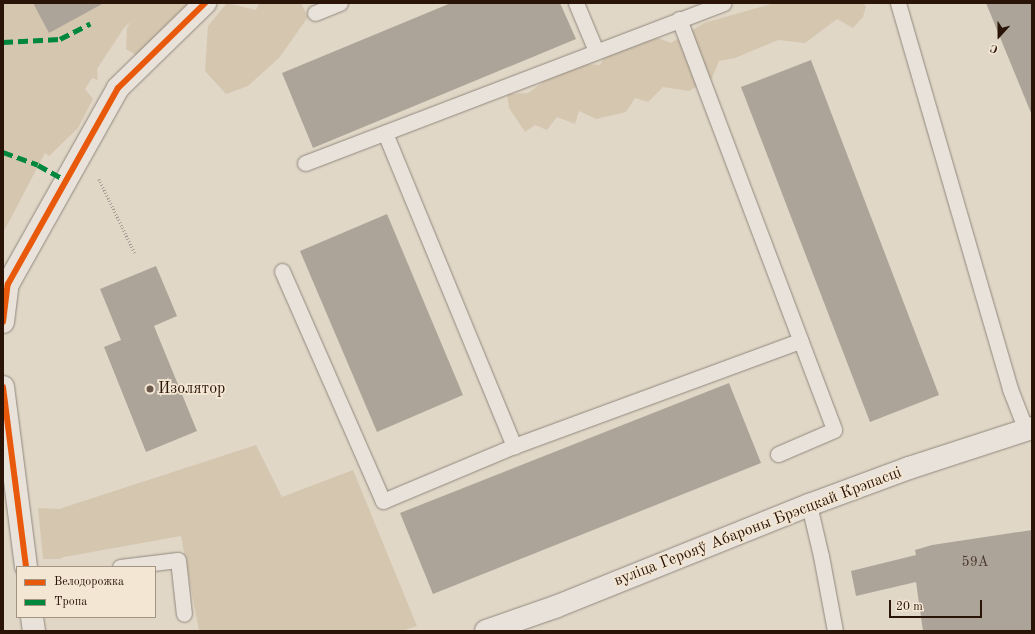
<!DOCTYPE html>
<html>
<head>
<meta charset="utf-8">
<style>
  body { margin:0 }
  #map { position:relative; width:1035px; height:634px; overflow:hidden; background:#e1d7c7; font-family:"Old Standard TT",serif }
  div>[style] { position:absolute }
  .green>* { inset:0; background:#d5c6b0 }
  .building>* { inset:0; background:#ada499 }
  .path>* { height:2.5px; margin-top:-1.25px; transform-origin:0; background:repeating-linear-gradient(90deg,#a39d96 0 1px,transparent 0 3px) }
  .roads { filter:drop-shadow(0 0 1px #90887d) drop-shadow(0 0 1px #90887d) }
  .lane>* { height:15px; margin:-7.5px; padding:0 7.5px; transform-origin:7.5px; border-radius:7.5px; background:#e8e2da }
  .street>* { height:22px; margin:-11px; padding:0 11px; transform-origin:11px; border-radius:11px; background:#e8e2da }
  .secondary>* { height:22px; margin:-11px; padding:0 11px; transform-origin:11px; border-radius:11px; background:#e8e2da }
  .quiet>* { height:5px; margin-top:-2.5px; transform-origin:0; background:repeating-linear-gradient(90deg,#00873e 0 10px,transparent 0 15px) }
  .cycleway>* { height:6px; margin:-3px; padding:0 3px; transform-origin:3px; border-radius:3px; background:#e8590c }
  .dots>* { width:11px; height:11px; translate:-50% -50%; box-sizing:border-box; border:2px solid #f3e7d3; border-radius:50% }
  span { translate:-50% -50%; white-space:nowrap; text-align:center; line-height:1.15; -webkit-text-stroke:3.5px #f3e7d3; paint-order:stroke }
  .number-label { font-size:14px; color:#4b382c }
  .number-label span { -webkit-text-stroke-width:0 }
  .poi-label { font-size:16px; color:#2a1408 }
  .left { translate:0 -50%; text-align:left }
  .street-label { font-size:16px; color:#2a1408 }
  .frame { position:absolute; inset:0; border:4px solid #2a1408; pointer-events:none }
  .legend { position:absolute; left:16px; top:566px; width:140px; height:52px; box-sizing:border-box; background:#f3e7d3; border:1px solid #a39382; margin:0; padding:5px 7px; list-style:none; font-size:12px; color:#2a1408 }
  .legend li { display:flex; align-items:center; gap:8px; height:20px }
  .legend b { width:20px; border:1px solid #a39382 }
  .north { position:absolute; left:979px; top:16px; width:40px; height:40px; -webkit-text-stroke:3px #f3e7d3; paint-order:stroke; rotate:201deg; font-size:11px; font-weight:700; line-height:16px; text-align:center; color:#2a1408 }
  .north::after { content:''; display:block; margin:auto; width:14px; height:18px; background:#2a1408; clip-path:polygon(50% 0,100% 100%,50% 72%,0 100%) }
  .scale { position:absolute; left:889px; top:600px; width:93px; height:18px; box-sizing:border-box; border:2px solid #2a1408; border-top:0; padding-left:5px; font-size:12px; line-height:14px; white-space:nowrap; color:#2a1408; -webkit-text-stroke:3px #f3e7d3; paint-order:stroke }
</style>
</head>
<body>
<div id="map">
  <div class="green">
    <i style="clip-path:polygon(3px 3px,190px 3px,136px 55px,126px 49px,127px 28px,130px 22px,124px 28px,97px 69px,98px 80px,92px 78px,85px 89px,93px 99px,78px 128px,49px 156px,45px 153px,3px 233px)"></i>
    <i style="clip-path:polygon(227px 3px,256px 10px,259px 3px,301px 3px,308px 17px,279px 58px,248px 86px,226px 94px,205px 71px,208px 26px)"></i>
    <i style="clip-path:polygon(775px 3px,862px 3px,866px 6px,863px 17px,853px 28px,837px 19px,805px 43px,778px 40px,735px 58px,719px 61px,712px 78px,689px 91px,663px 87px,648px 102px,635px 98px,626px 112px,596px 119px,579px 111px,575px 124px,557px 117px,547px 130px,535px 125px,525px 132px,509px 108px,507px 94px,528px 93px,546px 80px,586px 64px,600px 65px,606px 53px,658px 38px,671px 43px,704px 23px)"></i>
    <i style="clip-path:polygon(256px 445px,282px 497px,353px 470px,417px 626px,402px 631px,199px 631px,181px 536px,64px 557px,60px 559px,43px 559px,38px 508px,59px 509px)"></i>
  </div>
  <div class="building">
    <i style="clip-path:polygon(33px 3px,104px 3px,49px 33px)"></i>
    <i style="clip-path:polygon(451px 3px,560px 3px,576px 39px,313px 148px,282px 73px)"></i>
    <i style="clip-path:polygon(986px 3px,1032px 3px,1032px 113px,1031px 113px)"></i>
    <i style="clip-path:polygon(811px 60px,939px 395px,870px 422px,741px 87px)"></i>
    <i style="clip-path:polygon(387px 214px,463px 395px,377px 432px,300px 251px)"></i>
    <i style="clip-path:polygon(156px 266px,177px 316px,154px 326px,197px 431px,146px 452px,104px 347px,121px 340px,100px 289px)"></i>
    <i style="clip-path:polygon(729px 383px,761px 463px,433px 594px,400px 513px)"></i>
    <i style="clip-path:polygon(1032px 530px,1032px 631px,923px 631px,916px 582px,856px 596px,851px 571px,916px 555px,915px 550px,932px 545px)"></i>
  </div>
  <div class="path">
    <i style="left:99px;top:179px;width:82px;rotate:64.1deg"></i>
  </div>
  <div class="roads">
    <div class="lane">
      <i style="left:576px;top:3px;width:52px;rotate:67.4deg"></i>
      <i style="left:898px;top:3px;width:402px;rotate:73.8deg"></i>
      <i style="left:1010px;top:389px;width:44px;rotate:68.7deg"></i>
      <i style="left:315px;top:13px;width:27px;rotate:-22deg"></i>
      <i style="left:679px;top:19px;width:439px;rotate:69.3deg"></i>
      <i style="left:834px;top:430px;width:61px;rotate:156.8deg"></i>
      <i style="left:385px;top:133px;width:339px;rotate:67.6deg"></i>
      <i style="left:305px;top:163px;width:448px;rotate:-20.9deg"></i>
      <i style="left:282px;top:271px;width:251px;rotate:66.3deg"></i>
      <i style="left:383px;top:501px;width:142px;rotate:-22.8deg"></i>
      <i style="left:514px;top:446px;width:305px;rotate:-20.2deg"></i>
      <i style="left:809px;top:505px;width:52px;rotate:76.8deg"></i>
      <i style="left:821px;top:556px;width:76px;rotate:79.4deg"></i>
      <i style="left:120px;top:567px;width:58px;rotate:-6.9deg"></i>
      <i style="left:178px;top:560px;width:54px;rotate:83.7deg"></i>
    </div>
    <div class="street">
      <i style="left:3px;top:322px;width:38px;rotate:-83deg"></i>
      <i style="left:8px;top:284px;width:225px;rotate:-60.7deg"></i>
      <i style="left:118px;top:88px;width:122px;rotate:-44.3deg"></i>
      <i style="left:3px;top:387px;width:181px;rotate:82.7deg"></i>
      <i style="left:32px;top:617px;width:14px;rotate:82deg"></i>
    </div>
    <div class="secondary">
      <i style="left:486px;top:631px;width:73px;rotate:-19.2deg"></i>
      <i style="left:555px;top:607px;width:274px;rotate:-21.9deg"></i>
      <i style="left:809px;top:505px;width:107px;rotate:-20.3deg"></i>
      <i style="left:909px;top:468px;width:129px;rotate:-18deg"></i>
    </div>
  </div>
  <div class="quiet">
    <i style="left:3px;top:42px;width:57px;rotate:-3deg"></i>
    <i style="left:60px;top:39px;width:34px;rotate:-27deg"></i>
    <i style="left:3px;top:152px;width:37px;rotate:20deg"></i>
    <i style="left:38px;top:165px;width:31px;rotate:29deg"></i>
  </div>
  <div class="cycleway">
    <i style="left:3px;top:322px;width:38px;rotate:-83deg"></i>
    <i style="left:8px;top:284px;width:225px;rotate:-60.7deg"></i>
    <i style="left:118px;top:88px;width:122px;rotate:-44.3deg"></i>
    <i style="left:3px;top:387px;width:181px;rotate:82.7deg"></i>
  </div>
  <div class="dots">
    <i style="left:150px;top:389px;background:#6a584b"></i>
  </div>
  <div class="number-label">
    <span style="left:975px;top:562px">59А</span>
  </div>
  <div class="poi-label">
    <span class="left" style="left:158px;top:389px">Изолятор</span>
  </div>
  <div class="street-label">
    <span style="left:758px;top:527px;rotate:-21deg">вуліца Герояў Абароны Брэсцкай Крэпасці</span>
  </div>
  <div class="frame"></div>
  <ul class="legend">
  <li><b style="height:5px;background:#e8590c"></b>Велодорожка</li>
  <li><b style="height:5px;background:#00873e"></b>Тропа</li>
  </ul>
  <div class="north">С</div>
  <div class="scale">20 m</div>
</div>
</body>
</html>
